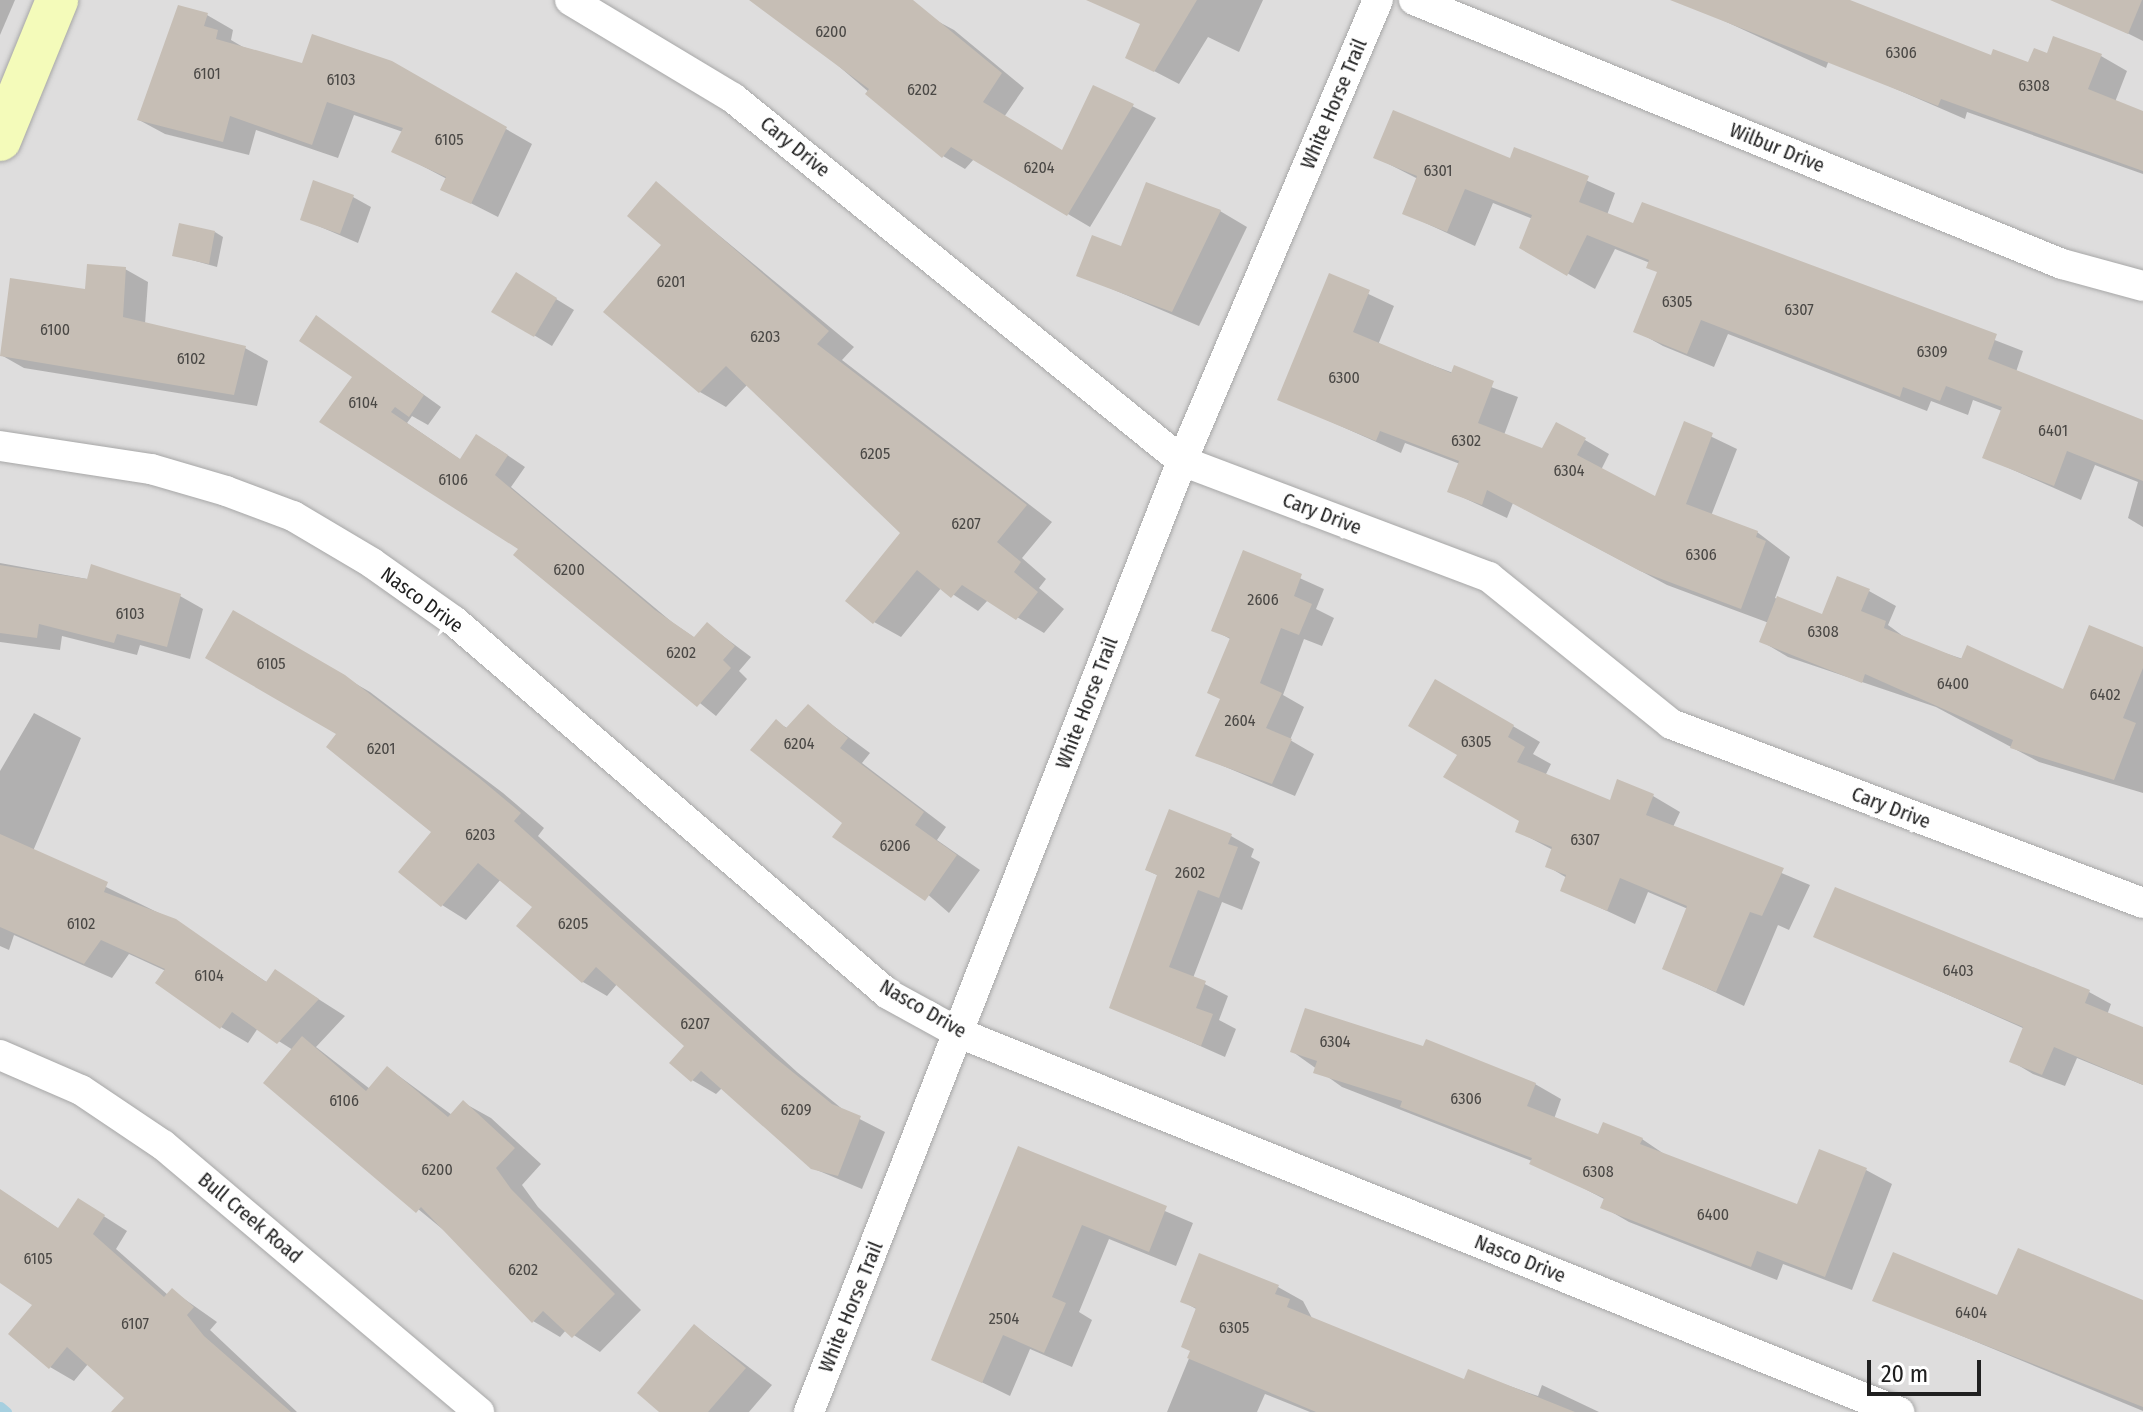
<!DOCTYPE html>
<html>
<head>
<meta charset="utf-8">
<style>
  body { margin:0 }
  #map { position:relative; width:2143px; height:1412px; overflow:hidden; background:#f1eee6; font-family:"Fira Sans Condensed",sans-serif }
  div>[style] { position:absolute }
  .residential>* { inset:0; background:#dedddd }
  .shadow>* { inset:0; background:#0003 }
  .stream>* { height:11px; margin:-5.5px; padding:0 5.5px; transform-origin:5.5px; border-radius:5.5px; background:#a6cfdf }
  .building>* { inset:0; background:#c6beb5 }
  .roads { filter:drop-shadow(0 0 2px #a7a7a7) drop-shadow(0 0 2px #a7a7a7) }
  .street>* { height:30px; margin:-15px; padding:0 15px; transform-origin:15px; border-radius:15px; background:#fff }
  .secondary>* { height:42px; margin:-21px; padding:0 21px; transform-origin:21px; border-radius:21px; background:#f4fbba }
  span { translate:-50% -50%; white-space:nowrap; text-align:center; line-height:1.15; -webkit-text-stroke:8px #fff; paint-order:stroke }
  .number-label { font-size:16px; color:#4a4845 }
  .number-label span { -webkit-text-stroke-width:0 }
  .street-label { font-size:20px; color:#202020 }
  .scale { position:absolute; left:1867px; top:1360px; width:114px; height:36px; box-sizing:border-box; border:4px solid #202020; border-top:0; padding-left:10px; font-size:24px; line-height:28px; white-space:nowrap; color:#202020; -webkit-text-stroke:6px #fff; paint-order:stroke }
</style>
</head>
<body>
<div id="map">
  <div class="residential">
    <i style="clip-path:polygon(0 0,2143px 0,2143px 1412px,0 1412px)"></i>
  </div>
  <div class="shadow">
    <i style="clip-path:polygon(0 0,15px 0,0 35px)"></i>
    <i style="clip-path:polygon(762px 0,898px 0,954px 30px,1024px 88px,1004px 117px,1063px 152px,1094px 87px,1156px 118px,1090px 227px,974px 159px,965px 169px,943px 156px)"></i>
    <i style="clip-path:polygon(1135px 0,1263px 0,1239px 52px,1208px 37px,1179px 84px,1127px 57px,1142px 25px)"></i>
    <i style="clip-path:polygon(1679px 0,1836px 0,1992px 58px,2030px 64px,2048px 56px,2101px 56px,2127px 71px,2115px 102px,2143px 113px,2143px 174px,1967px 112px,1965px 119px,1829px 60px,1826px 68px)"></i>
    <i style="clip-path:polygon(2105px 0,2143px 0,2143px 41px,2097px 18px)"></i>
    <i style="clip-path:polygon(207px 15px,233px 30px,231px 40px,243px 47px,303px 65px,391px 63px,532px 144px,498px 217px,443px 189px,447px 179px,394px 151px,403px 132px,354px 115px,338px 158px,256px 130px,249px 155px,165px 134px,139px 120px)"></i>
    <i style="clip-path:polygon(1515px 149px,1615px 193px,1607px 215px,1635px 225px,1643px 204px,2023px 351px,2016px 372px,2143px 426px,2143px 527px,2128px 518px,2138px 482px,2095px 465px,2081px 500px,1984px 457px,2002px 411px,1973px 400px,1968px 415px,1931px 401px,1927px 411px,1728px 334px,1714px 367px,1663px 346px,1636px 331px,1659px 273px,1650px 263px,1615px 249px,1595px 289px,1521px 247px,1533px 219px,1493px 203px,1475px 246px,1404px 213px,1418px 179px,1375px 157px,1511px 161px)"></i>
    <i style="clip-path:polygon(657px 184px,854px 347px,842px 360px,1052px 522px,1022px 558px,1046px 579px,1039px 588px,1064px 609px,1044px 633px,988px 600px,978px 611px,942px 587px,901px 637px,874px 622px,903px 533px,748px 384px,726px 407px,700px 392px)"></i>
    <i style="clip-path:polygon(353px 197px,371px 207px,358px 243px,302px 219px)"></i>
    <i style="clip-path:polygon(1220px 211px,1247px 227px,1199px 326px,1079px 275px,1122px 249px)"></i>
    <i style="clip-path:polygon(215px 232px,223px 237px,217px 267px,174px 255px)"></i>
    <i style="clip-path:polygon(125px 269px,148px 282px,145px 324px,245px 348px,268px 361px,257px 406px,24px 368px,1px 355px)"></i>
    <i style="clip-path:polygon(517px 275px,574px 310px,552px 346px,494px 311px)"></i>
    <i style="clip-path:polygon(1330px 276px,1394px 306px,1378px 345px,1518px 397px,1504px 435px,1543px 450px,1585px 440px,1609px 454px,1601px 470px,1656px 499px,1685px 424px,1737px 449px,1711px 516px,1757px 532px,1790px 557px,1775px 598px,1823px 617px,1869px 591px,1896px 606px,1888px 625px,1911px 642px,2064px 692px,2143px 649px,2143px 793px,2039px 762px,1936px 707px,1788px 657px,1761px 641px,1769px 623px,1667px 585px,1513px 503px,1507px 518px,1449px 491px,1460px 464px,1405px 443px,1401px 453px,1280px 399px)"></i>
    <i style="clip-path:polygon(317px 318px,441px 407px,428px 425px,412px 416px,407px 423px,461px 460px,494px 446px,525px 467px,511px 487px,673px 623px,695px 638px,707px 624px,751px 657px,739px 671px,747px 679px,716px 716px,516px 555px,521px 548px,354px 377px)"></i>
    <i style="clip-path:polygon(1244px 553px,1324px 589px,1316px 609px,1334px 618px,1322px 646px,1304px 639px,1283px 695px,1304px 707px,1290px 740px,1314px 754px,1295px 796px,1197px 755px,1222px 699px,1232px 640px,1214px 630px)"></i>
    <i style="clip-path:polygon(0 563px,180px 596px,203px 609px,190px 659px,140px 645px,137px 655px,62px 636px,60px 650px,0 642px)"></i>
    <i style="clip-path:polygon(233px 613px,370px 692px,503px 793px,544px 828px,538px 836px,797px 1072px,846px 1112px,885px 1132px,862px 1189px,812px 1168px,722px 1088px,716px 1094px,692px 1080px,687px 1046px,618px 983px,607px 996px,583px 982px,535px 907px,501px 879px,466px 920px,442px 905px,434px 832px)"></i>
    <i style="clip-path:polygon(1436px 681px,1540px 742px,1533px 754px,1551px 764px,1545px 776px,1611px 802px,1653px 796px,1680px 812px,1673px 827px,1810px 885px,1789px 930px,1778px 925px,1744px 1006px,1664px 968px,1688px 909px,1648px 892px,1635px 924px,1562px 890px,1567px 878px,1547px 866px,1553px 850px,1517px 831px,1522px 820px,1459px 754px)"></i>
    <i style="clip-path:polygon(808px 707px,870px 753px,862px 763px,946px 827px,937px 840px,980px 870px,949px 913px,845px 822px,776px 722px,789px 729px)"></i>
    <i style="clip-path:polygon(34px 713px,81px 738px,33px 851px,175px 921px,268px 983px,276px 972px,345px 1016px,316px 1047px,370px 1089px,388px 1068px,452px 1115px,464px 1103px,491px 1118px,541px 1164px,522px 1185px,538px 1207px,641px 1310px,600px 1352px,566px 1330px,560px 1337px,533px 1321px,480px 1260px,265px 1083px,293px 1050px,258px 1028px,248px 1043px,221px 1027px,166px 971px,129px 954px,112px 978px,14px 935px,9px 950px,0 946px,0 771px)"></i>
    <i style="clip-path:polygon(1170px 812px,1231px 836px,1254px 849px,1251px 857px,1260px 862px,1242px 910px,1222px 902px,1193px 978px,1228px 996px,1219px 1020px,1236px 1029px,1225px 1057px,1112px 1007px,1159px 876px,1147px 870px)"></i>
    <i style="clip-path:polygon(1816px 936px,2089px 992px,2111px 1004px,2107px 1015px,2143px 1031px,2143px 1085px,2077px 1058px,2065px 1086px,2033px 1074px,2011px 1061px,2025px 1029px)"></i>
    <i style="clip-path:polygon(1293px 1052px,1535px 1084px,1561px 1099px,1554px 1119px,1599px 1136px,1642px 1139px,1667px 1156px,1799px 1207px,1866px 1170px,1892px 1184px,1852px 1290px,1783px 1264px,1777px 1280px,1629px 1222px,1603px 1207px,1606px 1200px,1532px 1161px,1342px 1087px)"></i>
    <i style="clip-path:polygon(1019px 1149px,1193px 1223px,1176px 1266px,1109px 1239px,1079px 1312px,1092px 1320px,1072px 1367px,1030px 1349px,1010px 1396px,934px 1359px)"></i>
    <i style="clip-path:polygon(0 1190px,59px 1229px,102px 1215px,127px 1231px,116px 1249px,168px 1295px,173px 1291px,217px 1322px,210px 1330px,297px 1412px,113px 1412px,127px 1397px,88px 1364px,74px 1381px,50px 1367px,35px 1304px,0 1281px)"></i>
    <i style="clip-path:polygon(1278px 1287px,1303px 1301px,1313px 1320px,1465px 1381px,1469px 1372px,1538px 1396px,1542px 1385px,1599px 1412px,1310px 1412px,1265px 1394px,1257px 1412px,1167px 1412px,1192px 1351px,1198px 1310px,1182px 1301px)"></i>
    <i style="clip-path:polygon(1998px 1298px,2143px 1302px,2143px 1411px,1875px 1300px)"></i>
    <i style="clip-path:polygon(695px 1326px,772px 1385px,749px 1412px,662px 1412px)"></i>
  </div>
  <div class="stream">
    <i style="left:0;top:1407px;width:8px;rotate:40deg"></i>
  </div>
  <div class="building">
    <i style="clip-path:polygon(749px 0,913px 0,1002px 73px,983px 102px,1062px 150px,1093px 85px,1134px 104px,1067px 216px,951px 147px,942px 158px,865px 94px,869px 89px)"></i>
    <i style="clip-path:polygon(1086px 0,1197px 0,1154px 72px,1125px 58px,1140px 24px)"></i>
    <i style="clip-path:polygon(1670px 0,1850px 0,1991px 55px,1993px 49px,2028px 62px,2034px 48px,2047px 53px,2053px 36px,2102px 54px,2088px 89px,2143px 111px,2143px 171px,1941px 99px,1938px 106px)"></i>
    <i style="clip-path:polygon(2050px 0,2142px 0,2128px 34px)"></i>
    <i style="clip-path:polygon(178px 5px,208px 13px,204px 26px,218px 30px,216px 39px,302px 63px,312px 34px,392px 61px,507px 127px,471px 204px,440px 190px,446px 177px,391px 152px,403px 128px,327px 102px,312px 145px,230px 116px,223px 142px,137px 120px)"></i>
    <i style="clip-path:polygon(1393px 110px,1510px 158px,1514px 147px,1589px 176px,1579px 202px,1633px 223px,1642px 202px,1997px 334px,1988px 359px,2143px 420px,2143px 481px,2067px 451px,2054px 486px,1982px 458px,2002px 407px,1946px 386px,1940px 401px,1903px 387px,1900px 397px,1701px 320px,1687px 354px,1633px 332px,1657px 272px,1646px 268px,1649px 260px,1587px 235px,1567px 276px,1519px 248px,1532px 215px,1465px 189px,1447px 232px,1402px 214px,1417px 176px,1373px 158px)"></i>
    <i style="clip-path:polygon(313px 180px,354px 195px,340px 234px,300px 220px)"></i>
    <i style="clip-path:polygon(656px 181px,829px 331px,817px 344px,1027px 505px,997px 542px,1021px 562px,1014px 572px,1038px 592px,1016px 620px,962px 585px,951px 598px,917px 570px,873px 624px,845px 601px,900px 533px,726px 366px,699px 393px,603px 312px,661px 245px,627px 216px)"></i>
    <i style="clip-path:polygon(1146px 182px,1221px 210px,1172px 312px,1076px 276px,1092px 235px,1121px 246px)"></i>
    <i style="clip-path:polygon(179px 223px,215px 231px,209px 264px,172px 256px)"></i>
    <i style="clip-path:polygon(87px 264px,126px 267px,123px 317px,246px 346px,234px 395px,0 356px,10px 278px,85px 289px)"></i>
    <i style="clip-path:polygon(516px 272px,557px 298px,534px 337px,491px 312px)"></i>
    <i style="clip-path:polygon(1329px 273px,1370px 290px,1353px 332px,1451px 373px,1454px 365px,1494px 381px,1478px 423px,1542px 448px,1556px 422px,1586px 438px,1577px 455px,1655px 496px,1684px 421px,1713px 433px,1686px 504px,1758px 531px,1756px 537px,1766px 541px,1741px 609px,1640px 571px,1487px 490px,1482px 505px,1447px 492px,1459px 461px,1380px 431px,1376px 441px,1277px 400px)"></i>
    <i style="clip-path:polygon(316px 315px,424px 395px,409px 417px,395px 407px,391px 412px,460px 459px,476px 434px,508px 455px,495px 475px,655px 610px,694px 637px,707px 622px,735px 646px,723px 660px,731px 668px,697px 707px,513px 555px,518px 549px,319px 422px,352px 377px,299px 341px)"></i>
    <i style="clip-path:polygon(1243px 550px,1302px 574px,1294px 596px,1312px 604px,1299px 635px,1281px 628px,1260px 683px,1282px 693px,1266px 728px,1292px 739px,1272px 784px,1195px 756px,1220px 699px,1207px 693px,1230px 638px,1211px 631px)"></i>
    <i style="clip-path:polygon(91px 564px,181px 594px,167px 647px,117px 634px,114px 643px,39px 624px,37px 638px,0 633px,0 565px,87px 579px)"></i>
    <i style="clip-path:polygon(1837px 576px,1870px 589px,1861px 611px,1886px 621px,1884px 628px,1961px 659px,1967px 645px,2063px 689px,2089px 625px,2143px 647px,2143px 668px,2123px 718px,2136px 723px,2114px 780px,2010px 748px,2013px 740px,1865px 674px,1862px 683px,1759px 642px,1777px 596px,1822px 614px)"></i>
    <i style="clip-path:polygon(233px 610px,345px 675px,478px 777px,521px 813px,514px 821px,773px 1056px,832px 1104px,861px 1116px,838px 1176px,811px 1169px,701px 1071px,691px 1082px,669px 1063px,684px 1046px,596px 967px,582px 983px,516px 926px,532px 907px,478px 863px,441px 907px,398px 872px,431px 832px,326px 747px,336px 734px,205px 658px)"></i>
    <i style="clip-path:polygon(1435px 679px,1514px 725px,1508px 737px,1525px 747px,1517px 762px,1610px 800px,1617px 779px,1654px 794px,1646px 815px,1784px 868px,1762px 916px,1750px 912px,1716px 992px,1662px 969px,1687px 906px,1620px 878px,1607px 911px,1560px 891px,1566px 875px,1545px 867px,1552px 847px,1515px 832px,1519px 821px,1443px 777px,1457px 755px,1408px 726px)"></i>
    <i style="clip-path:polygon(808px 704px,848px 738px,840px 748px,924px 812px,915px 825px,957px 855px,925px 901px,832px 837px,842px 823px,750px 750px,776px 719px,786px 728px)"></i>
    <i style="clip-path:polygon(1169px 809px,1232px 834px,1228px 844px,1238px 847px,1219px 898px,1198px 890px,1169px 967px,1206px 981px,1196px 1008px,1213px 1014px,1201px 1046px,1109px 1008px,1157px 875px,1145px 870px)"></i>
    <i style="clip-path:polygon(0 834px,108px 882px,104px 892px,176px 919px,266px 982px,275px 969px,319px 999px,277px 1044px,232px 1012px,220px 1029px,155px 983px,165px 969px,101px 940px,84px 964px,0 927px)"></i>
    <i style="clip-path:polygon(1835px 887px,2090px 990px,2085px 1003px,2143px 1027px,2143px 1085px,2054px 1047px,2042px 1075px,2009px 1062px,2023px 1027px,1813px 937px)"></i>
    <i style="clip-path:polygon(1305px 1008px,1423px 1046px,1426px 1039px,1536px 1083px,1527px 1106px,1598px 1134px,1603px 1122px,1643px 1138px,1640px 1144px,1797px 1204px,1819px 1149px,1867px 1168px,1825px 1277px,1757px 1251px,1751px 1267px,1600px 1208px,1604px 1198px,1529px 1164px,1532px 1158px,1400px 1107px,1402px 1101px,1313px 1073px,1317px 1061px,1290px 1052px)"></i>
    <i style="clip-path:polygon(302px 1036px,366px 1091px,387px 1066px,448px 1117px,463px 1100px,515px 1148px,496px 1168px,511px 1189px,615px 1294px,572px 1338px,543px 1311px,532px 1323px,421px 1207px,416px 1213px,263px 1083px)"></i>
    <i style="clip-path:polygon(1018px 1146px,1167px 1206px,1149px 1252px,1082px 1225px,1052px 1297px,1066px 1303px,1044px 1353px,1003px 1335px,982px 1383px,931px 1360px)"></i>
    <i style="clip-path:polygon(0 1189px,58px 1228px,78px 1198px,105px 1215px,93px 1234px,164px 1297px,172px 1288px,194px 1307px,187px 1315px,204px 1336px,291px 1412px,111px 1412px,124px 1398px,67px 1347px,49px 1369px,8px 1334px,32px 1305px,0 1283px)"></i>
    <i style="clip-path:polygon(2018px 1248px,2143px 1300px,2143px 1407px,1872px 1301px,1893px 1252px,1997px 1295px)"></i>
    <i style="clip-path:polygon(1199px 1253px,1279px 1285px,1275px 1294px,1290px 1299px,1287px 1307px,1464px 1379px,1468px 1369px,1575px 1412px,1316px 1412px,1290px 1401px,1187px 1358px,1190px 1351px,1181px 1347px,1196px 1308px,1180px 1302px)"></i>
    <i style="clip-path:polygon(694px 1324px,746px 1368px,708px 1412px,659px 1412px,637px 1393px)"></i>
  </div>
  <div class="roads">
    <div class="street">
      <i style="left:570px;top:0;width:190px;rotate:31deg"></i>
      <i style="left:733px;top:98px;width:577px;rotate:38.95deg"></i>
      <i style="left:1182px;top:461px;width:328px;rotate:20.7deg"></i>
      <i style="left:1489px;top:577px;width:234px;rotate:38.9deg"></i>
      <i style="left:1671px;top:724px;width:505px;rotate:20.77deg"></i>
      <i style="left:1414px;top:0;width:700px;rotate:22.17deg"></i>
      <i style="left:2062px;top:264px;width:84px;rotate:15.2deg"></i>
      <i style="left:0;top:446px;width:153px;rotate:8.7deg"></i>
      <i style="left:151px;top:469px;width:78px;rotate:16.3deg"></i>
      <i style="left:226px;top:491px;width:72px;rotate:20.5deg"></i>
      <i style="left:293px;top:516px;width:92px;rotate:30.7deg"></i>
      <i style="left:372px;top:563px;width:100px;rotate:35.3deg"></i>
      <i style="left:454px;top:621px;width:572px;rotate:40.68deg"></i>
      <i style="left:888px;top:994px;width:81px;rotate:28.8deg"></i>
      <i style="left:959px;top:1033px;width:1014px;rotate:21.96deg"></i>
      <i style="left:0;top:1055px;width:88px;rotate:23.4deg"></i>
      <i style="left:81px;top:1090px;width:99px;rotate:33.9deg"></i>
      <i style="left:163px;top:1145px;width:414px;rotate:40.2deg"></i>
      <i style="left:809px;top:1412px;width:1022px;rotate:-68.58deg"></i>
      <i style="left:1182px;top:461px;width:501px;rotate:-66.97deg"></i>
    </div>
    <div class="secondary">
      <i style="left:0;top:140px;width:151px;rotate:-67.8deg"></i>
    </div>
  </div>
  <div class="number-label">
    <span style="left:831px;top:32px">6200</span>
    <span style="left:1901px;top:53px">6306</span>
    <span style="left:207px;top:74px">6101</span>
    <span style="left:341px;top:80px">6103</span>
    <span style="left:2034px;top:86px">6308</span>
    <span style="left:922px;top:90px">6202</span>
    <span style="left:449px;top:140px">6105</span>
    <span style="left:1039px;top:168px">6204</span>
    <span style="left:1438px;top:171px">6301</span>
    <span style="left:671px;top:282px">6201</span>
    <span style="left:1677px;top:302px">6305</span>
    <span style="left:1799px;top:310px">6307</span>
    <span style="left:55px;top:330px">6100</span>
    <span style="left:765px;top:337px">6203</span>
    <span style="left:1932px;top:352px">6309</span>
    <span style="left:191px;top:359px">6102</span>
    <span style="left:1344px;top:378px">6300</span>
    <span style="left:363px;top:403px">6104</span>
    <span style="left:2053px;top:431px">6401</span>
    <span style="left:1466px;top:441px">6302</span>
    <span style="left:875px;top:454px">6205</span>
    <span style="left:1569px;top:471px">6304</span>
    <span style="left:453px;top:480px">6106</span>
    <span style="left:966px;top:524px">6207</span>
    <span style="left:1701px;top:555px">6306</span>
    <span style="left:569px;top:570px">6200</span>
    <span style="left:1263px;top:600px">2606</span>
    <span style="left:130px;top:614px">6103</span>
    <span style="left:1823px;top:632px">6308</span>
    <span style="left:681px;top:653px">6202</span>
    <span style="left:271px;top:664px">6105</span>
    <span style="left:1953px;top:684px">6400</span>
    <span style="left:2105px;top:695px">6402</span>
    <span style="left:1240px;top:721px">2604</span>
    <span style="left:1476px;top:742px">6305</span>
    <span style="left:799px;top:744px">6204</span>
    <span style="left:381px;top:749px">6201</span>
    <span style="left:480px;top:835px">6203</span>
    <span style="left:1585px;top:840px">6307</span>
    <span style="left:895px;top:846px">6206</span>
    <span style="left:1190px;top:873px">2602</span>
    <span style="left:81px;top:924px">6102</span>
    <span style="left:573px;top:924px">6205</span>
    <span style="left:1958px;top:971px">6403</span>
    <span style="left:209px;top:976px">6104</span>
    <span style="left:695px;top:1024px">6207</span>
    <span style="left:1335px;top:1042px">6304</span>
    <span style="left:1466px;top:1099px">6306</span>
    <span style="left:344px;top:1101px">6106</span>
    <span style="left:796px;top:1110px">6209</span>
    <span style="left:437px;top:1170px">6200</span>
    <span style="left:1598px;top:1172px">6308</span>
    <span style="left:1713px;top:1215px">6400</span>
    <span style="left:38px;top:1259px">6105</span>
    <span style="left:523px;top:1270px">6202</span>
    <span style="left:1971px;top:1313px">6404</span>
    <span style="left:1004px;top:1319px">2504</span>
    <span style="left:135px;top:1324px">6107</span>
    <span style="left:1234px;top:1328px">6305</span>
  </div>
  <div class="street-label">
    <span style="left:1334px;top:104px;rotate:-67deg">White Horse Trail</span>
    <span style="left:795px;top:147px;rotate:39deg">Cary Drive</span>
    <span style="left:1777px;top:148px;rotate:22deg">Wilbur Drive</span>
    <span style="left:1322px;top:514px;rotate:21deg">Cary Drive</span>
    <span style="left:422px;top:600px;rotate:36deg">Nasco Drive</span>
    <span style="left:1087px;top:703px;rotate:-69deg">White Horse Trail</span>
    <span style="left:1891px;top:808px;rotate:21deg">Cary Drive</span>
    <span style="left:923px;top:1009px;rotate:30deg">Nasco Drive</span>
    <span style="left:250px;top:1218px;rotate:40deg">Bull Creek Road</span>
    <span style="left:1520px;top:1259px;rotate:22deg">Nasco Drive</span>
    <span style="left:851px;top:1307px;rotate:-68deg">White Horse Trail</span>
  </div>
  <div class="scale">20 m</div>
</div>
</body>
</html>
